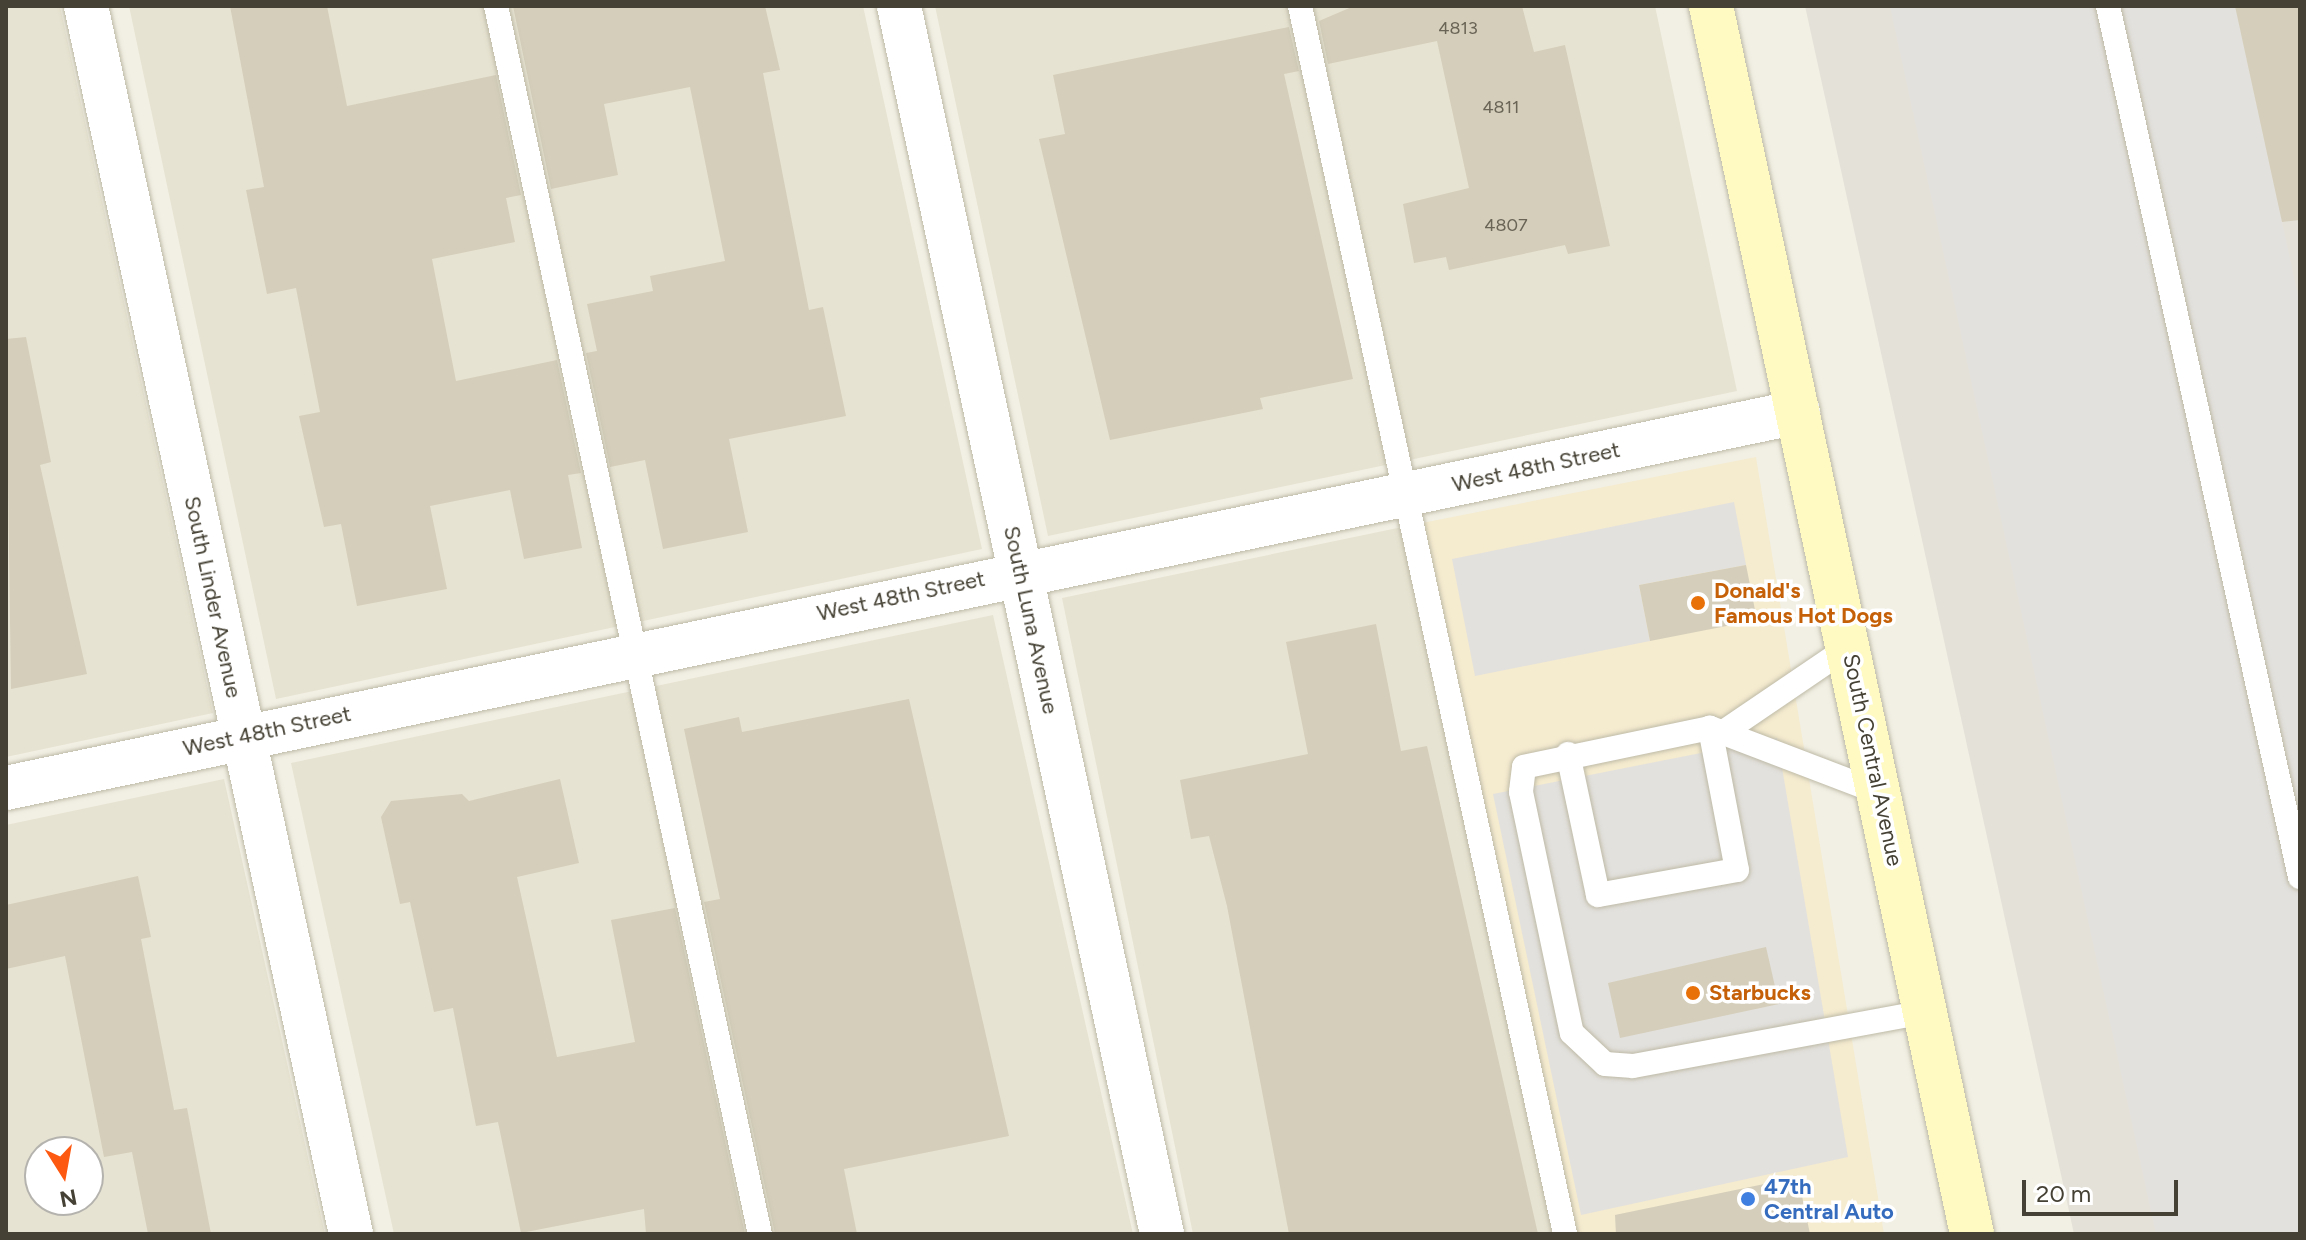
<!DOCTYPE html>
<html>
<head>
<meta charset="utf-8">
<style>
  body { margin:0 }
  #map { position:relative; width:2306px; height:1240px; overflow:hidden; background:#f2f0e4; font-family:Figtree,sans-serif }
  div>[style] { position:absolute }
  .residential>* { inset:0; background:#e7e3d2 }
  .commercial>* { inset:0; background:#f5ebcf }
  .industrial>* { inset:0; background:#e4e1d9 }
  .parking>* { inset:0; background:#e3e1dd }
  .building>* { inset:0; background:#d4ceba }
  .roads { filter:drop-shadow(0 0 2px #bebaa7) drop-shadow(0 0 2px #bebaa7) }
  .service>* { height:24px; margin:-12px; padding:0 12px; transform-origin:12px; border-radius:12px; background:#fff }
  .minor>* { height:44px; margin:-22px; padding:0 22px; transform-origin:22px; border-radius:22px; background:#fff }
  .secondary>* { height:44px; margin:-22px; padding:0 22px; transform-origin:22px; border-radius:22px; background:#fffac2 }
  .dots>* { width:22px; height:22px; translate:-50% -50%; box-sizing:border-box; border:4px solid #fff; border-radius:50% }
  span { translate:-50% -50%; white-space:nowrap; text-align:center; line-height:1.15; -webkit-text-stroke:7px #fff; paint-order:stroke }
  .number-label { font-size:18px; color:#696456 }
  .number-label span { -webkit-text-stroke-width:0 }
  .street-label { font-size:22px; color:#454134 }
  .food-label { font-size:22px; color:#c56008; font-weight:700 }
  .left { translate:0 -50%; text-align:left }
  .shop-label { font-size:22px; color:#366cbe; font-weight:700 }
  .frame { position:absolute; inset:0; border:8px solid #454134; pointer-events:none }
  .north { position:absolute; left:24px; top:1136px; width:80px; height:80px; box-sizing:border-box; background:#fff; border:2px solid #b5b3ae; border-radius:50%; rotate:169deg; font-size:22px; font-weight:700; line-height:32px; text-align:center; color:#454134 }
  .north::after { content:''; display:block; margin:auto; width:28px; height:36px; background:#fd5911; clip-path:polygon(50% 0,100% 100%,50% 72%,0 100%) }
  .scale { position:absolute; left:2022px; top:1180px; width:156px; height:36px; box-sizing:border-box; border:4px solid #454134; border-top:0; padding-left:10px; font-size:24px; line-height:28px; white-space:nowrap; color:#454134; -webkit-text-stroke:6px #fff; paint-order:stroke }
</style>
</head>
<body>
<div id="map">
  <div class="residential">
    <i style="clip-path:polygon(6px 6px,60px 6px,213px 713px,6px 757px)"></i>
    <i style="clip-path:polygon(129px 6px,863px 6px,982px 549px,276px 699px)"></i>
    <i style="clip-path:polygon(935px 6px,1655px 6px,1737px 391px,1048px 536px)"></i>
    <i style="clip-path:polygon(1412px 525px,1565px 1234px,1193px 1234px,1062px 598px)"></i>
    <i style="clip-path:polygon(993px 615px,1133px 1234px,394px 1234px,291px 763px)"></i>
    <i style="clip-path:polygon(evenodd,224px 779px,325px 1234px,6px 1234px,6px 825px,224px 779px,40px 1152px,88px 1152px,88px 1200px,40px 1200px,40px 1152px)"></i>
  </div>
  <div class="commercial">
    <i style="clip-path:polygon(1756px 457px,1884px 1234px,1565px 1234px,1412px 525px)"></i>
  </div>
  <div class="industrial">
    <i style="clip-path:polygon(1805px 6px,2300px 6px,2300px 1234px,2074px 1234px)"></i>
  </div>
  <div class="parking">
    <i style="clip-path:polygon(1890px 6px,2235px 6px,2300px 305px,2300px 1234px,2156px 1234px)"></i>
    <i style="clip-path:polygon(1734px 502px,1746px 565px,1639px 585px,1650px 641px,1475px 676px,1452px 559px)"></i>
    <i style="clip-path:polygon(1777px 738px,1848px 1157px,1581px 1215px,1493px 794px)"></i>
  </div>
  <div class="building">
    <i style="clip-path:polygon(230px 6px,327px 6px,347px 106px,496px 75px,521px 195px,506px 198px,515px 242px,432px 259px,456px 381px,557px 360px,581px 473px,568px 475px,582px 548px,524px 559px,510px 490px,430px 506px,447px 589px,357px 606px,341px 524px,324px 527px,299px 416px,320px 412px,296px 288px,267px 294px,246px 190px,264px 187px)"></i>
    <i style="clip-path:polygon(513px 6px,765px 6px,780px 70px,763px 73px,809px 310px,823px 307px,846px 416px,729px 439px,748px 532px,663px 549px,645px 460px,610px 467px,586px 353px,597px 351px,587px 304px,653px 291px,650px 276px,725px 261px,690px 87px,604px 104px,618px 175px,551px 189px)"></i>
    <i style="clip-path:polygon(1354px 6px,1522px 6px,1534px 52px,1565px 45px,1610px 246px,1568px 254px,1565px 245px,1449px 270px,1446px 257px,1414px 263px,1403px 204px,1469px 188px,1437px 41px,1328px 64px,1319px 21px)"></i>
    <i style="clip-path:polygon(2235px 6px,2300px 6px,2300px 220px,2282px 222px)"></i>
    <i style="clip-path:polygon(1289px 27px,1299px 71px,1284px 74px,1353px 379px,1260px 398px,1263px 409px,1110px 440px,1039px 139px,1065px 134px,1053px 75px)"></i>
    <i style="clip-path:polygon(26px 337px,51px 462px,40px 465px,87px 674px,11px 689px,6px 339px)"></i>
    <i style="clip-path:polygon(1746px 565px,1757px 620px,1650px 641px,1639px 585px)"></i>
    <i style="clip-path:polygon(1376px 624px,1401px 751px,1427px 746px,1538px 1234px,1289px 1234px,1227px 906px,1209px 836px,1191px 839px,1180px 780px,1308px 754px,1286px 642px)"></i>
    <i style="clip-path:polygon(909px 699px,1009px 1136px,844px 1169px,857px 1234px,775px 1234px,704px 902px,720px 899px,684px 729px,739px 717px,742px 732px)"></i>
    <i style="clip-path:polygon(560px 779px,579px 863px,517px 877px,557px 1057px,635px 1042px,611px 920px,675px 908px,745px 1234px,646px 1234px,644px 1209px,521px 1233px,498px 1122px,476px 1126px,453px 1008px,434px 1012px,410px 902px,400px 904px,381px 817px,391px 801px,462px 794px,469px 801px)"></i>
    <i style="clip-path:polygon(138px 876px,151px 937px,141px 939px,174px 1110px,187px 1108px,211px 1234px,148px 1234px,132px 1152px,104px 1157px,65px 956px,6px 969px,6px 905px)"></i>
    <i style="clip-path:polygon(1766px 947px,1779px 1004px,1620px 1038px,1608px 983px)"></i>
    <i style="clip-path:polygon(1798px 1177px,1810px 1234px,1616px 1234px,1615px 1215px)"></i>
  </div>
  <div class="roads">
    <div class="service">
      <i style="left:496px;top:6px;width:1256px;rotate:77.87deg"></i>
      <i style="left:1300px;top:6px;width:1256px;rotate:77.82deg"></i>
      <i style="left:2108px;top:6px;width:892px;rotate:77.57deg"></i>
      <i style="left:1728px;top:729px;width:148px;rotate:-34.2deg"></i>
      <i style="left:1568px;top:754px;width:144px;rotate:78deg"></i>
      <i style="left:1598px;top:895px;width:141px;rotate:-10.2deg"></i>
      <i style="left:1737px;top:870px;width:145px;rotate:-100.8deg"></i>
      <i style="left:1878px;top:792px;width:180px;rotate:-159.1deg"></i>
      <i style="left:1710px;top:728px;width:190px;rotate:168.2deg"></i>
      <i style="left:1524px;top:767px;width:25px;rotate:97deg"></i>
      <i style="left:1521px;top:792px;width:246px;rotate:78.1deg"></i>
      <i style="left:1572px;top:1033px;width:45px;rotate:43.2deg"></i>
      <i style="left:1605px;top:1064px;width:28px;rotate:4deg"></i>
      <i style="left:1633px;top:1066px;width:297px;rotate:-10.5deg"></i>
    </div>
    <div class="minor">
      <i style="left:86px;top:6px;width:1256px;rotate:77.82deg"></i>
      <i style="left:899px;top:6px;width:1256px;rotate:77.91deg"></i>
      <i style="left:6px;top:788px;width:1831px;rotate:-11.85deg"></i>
    </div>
    <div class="secondary">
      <i style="left:1711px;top:6px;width:1255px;rotate:78deg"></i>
    </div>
  </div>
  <div class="dots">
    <i style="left:1698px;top:603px;background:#e8710a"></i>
    <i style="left:1693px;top:993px;background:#e8710a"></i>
    <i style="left:1748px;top:1199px;background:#3f7fe0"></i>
  </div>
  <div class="number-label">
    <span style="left:1458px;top:28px">4813</span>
    <span style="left:1501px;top:107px">4811</span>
    <span style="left:1506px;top:225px">4807</span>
  </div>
  <div class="street-label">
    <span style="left:1536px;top:467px;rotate:-12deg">West 48th Street</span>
    <span style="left:901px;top:596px;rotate:-12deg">West 48th Street</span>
    <span style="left:213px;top:597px;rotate:78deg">South Linder Avenue</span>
    <span style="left:1031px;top:620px;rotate:78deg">South Luna Avenue</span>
    <span style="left:267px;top:731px;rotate:-12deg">West 48th Street</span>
    <span style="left:1873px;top:760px;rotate:78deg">South Central Avenue</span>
  </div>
  <div class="food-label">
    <span class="left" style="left:1714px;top:603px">Donald's<br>Famous Hot Dogs</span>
    <span class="left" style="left:1709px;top:993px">Starbucks</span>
  </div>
  <div class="shop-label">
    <span class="left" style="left:1764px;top:1199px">47th<br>Central Auto</span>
  </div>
  <div class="frame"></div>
  <div class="north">N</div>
  <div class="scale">20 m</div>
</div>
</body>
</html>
